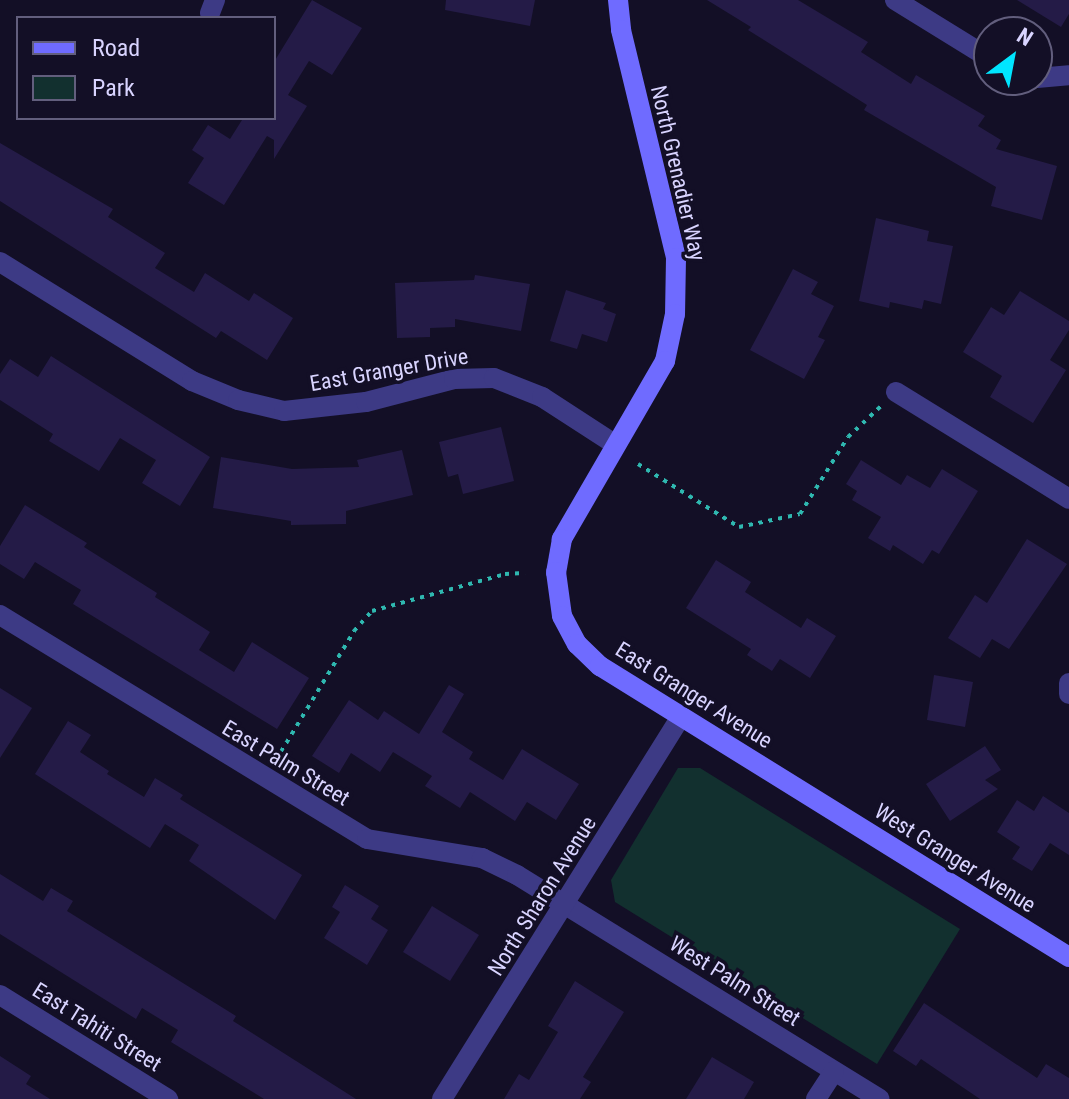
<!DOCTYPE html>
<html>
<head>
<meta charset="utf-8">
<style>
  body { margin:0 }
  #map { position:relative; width:1069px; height:1099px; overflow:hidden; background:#130f26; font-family:"Roboto Condensed",sans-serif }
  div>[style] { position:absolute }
  .green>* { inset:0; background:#12302f }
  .building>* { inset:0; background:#241b47 }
  .path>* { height:4px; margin-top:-2px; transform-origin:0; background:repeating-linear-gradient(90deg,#2fb8b0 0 4px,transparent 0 10px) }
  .street>* { height:20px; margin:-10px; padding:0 10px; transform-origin:10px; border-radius:10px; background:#3d3a85 }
  .secondary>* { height:20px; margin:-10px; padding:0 10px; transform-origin:10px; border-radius:10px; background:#6f6bff }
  span { translate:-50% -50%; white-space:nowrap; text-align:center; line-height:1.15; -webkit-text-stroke:7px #130f26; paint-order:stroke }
  .street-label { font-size:22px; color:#d9d4ff }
  .legend { position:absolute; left:16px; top:16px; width:260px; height:104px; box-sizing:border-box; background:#130f26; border:2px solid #625e7d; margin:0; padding:10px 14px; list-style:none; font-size:24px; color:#d9d4ff }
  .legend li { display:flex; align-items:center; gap:16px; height:40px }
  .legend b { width:40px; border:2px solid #625e7d }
  .north { position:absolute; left:973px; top:16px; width:80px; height:80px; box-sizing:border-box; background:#130f26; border:2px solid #625e7d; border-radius:50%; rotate:32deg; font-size:22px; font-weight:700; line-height:32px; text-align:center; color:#d9d4ff }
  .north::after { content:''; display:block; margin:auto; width:28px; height:36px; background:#00e5ff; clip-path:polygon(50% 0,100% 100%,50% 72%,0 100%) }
</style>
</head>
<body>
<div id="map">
  <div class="green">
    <i style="clip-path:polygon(678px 768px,700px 768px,960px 929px,877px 1064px,615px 902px,611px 880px)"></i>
  </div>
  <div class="building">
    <i style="clip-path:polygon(312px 0,362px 28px,332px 75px,309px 61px,288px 95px,307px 106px,274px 159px,274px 140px,267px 136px,224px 205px,188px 183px,204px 158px,192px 150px,208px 125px,230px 139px,242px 120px,239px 118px,274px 118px,274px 62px)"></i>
    <i style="clip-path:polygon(446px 0,535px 0,530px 26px,445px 10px)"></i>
    <i style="clip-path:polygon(707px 0,798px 0,868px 42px,861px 52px,911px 84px,916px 75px,985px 116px,978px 126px,1001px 140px,996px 149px,1057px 166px,1042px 220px,991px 206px,996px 187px,864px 110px,867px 105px,748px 30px,751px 27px)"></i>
    <i style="clip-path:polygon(1017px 0,1069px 0,1069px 14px,1061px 27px)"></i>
    <i style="clip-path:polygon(0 143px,113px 209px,108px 217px,165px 253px,155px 268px,194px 292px,205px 273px,249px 301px,254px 293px,293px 318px,267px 360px,221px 331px,216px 338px,0 201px)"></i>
    <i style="clip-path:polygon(876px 218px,929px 231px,927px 241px,953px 246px,941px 304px,924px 300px,922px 309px,890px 302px,889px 308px,859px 301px)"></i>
    <i style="clip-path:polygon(793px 269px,818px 282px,811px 294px,834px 306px,818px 337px,825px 340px,804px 379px,750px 350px)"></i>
    <i style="clip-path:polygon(475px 275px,530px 284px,521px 331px,455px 319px,455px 327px,430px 328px,430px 337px,397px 338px,395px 283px,474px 280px)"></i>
    <i style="clip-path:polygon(566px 290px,606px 303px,603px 309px,616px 314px,607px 342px,582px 334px,577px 349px,550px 341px)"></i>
    <i style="clip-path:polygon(1020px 291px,1069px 321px,1069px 330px,1050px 360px,1066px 370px,1033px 423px,990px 397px,1002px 376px,963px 352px,991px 307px,1004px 315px)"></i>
    <i style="clip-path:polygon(51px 356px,210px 457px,180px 506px,142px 483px,156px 460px,120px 438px,99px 471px,49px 441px,53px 434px,0 400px,0 374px,10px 359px,38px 377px)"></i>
    <i style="clip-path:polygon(501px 427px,514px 481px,463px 494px,458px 474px,448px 477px,439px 442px)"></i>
    <i style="clip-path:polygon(402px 450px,413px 495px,346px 511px,346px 524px,291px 525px,291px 521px,213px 508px,221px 457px,292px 469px,359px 467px,357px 460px)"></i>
    <i style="clip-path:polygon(861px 460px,901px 485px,907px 475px,930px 488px,942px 469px,978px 491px,939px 554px,932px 550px,923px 564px,893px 545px,890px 551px,868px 538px,881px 517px,852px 500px,857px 491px,846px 484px)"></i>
    <i style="clip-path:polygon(25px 505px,87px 543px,84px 547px,157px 593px,155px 597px,210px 632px,199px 650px,234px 672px,252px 642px,309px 678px,277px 729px,73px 604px,81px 590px,35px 562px,24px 579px,0 564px,0 546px)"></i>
    <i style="clip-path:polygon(1027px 539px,1067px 564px,1009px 649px,992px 639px,980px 658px,948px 638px,975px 595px,987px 603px)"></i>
    <i style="clip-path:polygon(716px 560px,751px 582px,745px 592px,801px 628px,807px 618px,836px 636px,810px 678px,780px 659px,772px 671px,747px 655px,751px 649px,686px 608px)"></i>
    <i style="clip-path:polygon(934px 675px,973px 682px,965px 727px,927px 720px)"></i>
    <i style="clip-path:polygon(449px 685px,464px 694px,442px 732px,473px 752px,469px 759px,503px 780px,522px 749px,579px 784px,556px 820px,527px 802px,515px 821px,470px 792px,460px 808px,425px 786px,432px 776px,393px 752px,380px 772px,351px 753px,339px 773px,312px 756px,349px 700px,378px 720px,384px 711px,419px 734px)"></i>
    <i style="clip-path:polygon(0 688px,32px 708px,0 758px)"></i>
    <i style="clip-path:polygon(68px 721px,91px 735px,80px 752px,109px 771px,107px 774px,144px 797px,155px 778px,183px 795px,180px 799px,302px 875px,275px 920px,189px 861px,199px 845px,165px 824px,150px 848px,35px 774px)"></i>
    <i style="clip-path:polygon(985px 746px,1001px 770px,985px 780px,998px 789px,950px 821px,926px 784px)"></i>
    <i style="clip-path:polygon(1043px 796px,1069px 813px,1069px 855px,1050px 843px,1032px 871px,1012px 859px,1020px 847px,997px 832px,1017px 800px,1034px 811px)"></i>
    <i style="clip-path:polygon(0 874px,43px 901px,51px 888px,73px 901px,67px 911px,236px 1016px,233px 1021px,356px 1099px,264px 1099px,171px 1042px,178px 1030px,142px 1008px,136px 1019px,0 934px)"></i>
    <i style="clip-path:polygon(345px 885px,379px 906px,371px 919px,388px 930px,367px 965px,324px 938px,340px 912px,332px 907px)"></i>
    <i style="clip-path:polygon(432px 906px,479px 935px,450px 981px,403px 952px)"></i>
    <i style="clip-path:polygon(575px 981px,624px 1012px,583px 1077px,591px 1082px,580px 1099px,504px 1099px,519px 1074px,529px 1080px,558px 1032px,548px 1026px)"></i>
    <i style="clip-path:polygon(924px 1003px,1037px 1078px,1046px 1064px,1069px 1078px,1069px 1099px,980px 1099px,921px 1059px,916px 1066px,893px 1051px)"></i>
    <i style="clip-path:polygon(0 1056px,31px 1076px,26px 1084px,50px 1099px,0 1099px)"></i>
    <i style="clip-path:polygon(712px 1057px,754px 1082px,744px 1099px,686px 1099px)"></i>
  </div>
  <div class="path">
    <i style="left:638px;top:464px;width:119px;rotate:32deg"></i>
    <i style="left:739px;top:527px;width:62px;rotate:-12deg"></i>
    <i style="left:800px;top:514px;width:91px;rotate:-58.1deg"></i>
    <i style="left:848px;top:437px;width:45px;rotate:-43.2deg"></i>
    <i style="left:276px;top:760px;width:151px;rotate:-58.8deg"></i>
    <i style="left:354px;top:631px;width:27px;rotate:-48deg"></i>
    <i style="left:372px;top:611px;width:138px;rotate:-15.5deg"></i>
    <i style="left:505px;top:574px;width:20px;rotate:-3deg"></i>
  </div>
  <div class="street">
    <i style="left:895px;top:0;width:110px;rotate:31.7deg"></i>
    <i style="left:210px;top:13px;width:14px;rotate:-69deg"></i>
    <i style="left:1037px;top:78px;width:32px;rotate:-5deg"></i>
    <i style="left:0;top:262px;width:226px;rotate:31.8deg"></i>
    <i style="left:192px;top:381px;width:50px;rotate:22.4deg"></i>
    <i style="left:238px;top:400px;width:47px;rotate:13.4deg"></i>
    <i style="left:284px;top:411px;width:82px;rotate:-6.3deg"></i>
    <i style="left:366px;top:402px;width:91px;rotate:-14.6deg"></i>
    <i style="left:454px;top:379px;width:40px;rotate:-1.4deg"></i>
    <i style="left:494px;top:378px;width:52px;rotate:21.6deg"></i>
    <i style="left:542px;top:397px;width:88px;rotate:33deg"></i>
    <i style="left:896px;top:392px;width:203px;rotate:31.7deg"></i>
    <i style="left:0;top:615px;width:430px;rotate:31.4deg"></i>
    <i style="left:367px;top:839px;width:117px;rotate:9.4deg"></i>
    <i style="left:482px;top:858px;width:39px;rotate:26deg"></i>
    <i style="left:517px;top:875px;width:426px;rotate:31.7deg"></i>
    <i style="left:1069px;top:683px;width:11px;rotate:90deg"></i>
    <i style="left:0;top:995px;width:198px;rotate:31.8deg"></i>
    <i style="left:442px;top:1099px;width:451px;rotate:-58deg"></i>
    <i style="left:816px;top:1099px;width:33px;rotate:-57deg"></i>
  </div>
  <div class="secondary">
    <i style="left:618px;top:0;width:30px;rotate:84deg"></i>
    <i style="left:621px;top:30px;width:235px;rotate:76.4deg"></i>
    <i style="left:676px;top:258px;width:56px;rotate:91deg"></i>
    <i style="left:675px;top:314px;width:48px;rotate:102deg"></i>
    <i style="left:665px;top:361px;width:206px;rotate:120.1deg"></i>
    <i style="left:562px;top:539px;width:34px;rotate:100deg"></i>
    <i style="left:556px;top:572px;width:44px;rotate:82.2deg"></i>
    <i style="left:562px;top:616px;width:32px;rotate:62deg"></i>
    <i style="left:577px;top:644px;width:32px;rotate:44deg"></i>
    <i style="left:600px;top:666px;width:552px;rotate:31.82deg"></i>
  </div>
  <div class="street-label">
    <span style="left:678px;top:173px;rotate:77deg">North Grenadier Way</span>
    <span style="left:389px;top:370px;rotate:-10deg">East Granger Drive</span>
    <span style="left:694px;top:695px;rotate:32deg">East Granger Avenue</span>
    <span style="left:286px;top:763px;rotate:31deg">East Palm Street</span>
    <span style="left:955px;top:858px;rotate:32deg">West Granger Avenue</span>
    <span style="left:542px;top:896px;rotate:-58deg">North Sharon Avenue</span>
    <span style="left:735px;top:981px;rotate:32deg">West Palm Street</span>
    <span style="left:97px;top:1027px;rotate:32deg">East Tahiti Street</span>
  </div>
  <ul class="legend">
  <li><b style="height:10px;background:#6f6bff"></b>Road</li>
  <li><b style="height:22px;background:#12302f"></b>Park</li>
  </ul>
  <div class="north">N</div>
</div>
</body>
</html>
